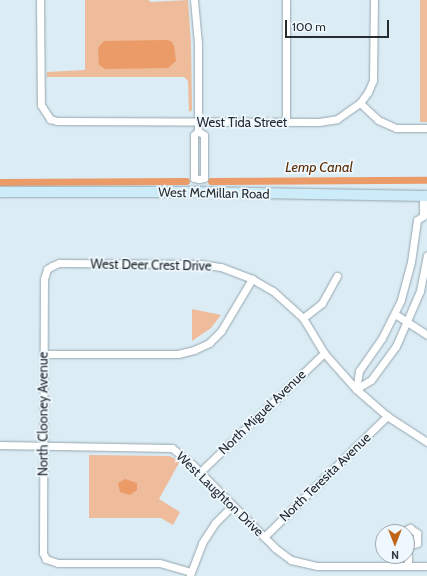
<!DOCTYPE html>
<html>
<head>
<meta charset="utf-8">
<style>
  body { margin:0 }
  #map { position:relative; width:427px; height:576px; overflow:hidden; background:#dbecf5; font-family:Cabin,sans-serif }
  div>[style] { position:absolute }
  .green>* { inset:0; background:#eebb9b }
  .water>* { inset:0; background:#ea9b67 }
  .canal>* { height:7px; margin:-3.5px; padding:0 3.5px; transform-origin:3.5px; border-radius:3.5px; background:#ea9b67 }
  .roads { filter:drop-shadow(0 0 1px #95a5ad) drop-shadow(0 0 1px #95a5ad) }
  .minor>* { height:7px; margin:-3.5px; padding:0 3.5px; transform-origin:3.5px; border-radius:3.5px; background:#fff }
  .secondary>* { height:10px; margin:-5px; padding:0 5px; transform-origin:5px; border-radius:5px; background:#cdecf9 }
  span { translate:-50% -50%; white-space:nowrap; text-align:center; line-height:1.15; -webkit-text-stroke:3.5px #eef8fe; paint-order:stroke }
  .street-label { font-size:13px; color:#262c30 }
  .water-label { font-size:14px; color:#5f2d02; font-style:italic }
  .north { position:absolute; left:375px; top:524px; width:40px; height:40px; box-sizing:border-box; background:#eef8fe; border:1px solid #9ea6ac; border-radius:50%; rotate:180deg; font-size:11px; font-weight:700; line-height:16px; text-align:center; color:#262c30 }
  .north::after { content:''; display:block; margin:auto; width:14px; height:18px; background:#c06315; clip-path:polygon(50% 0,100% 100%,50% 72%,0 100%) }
  .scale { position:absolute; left:285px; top:20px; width:104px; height:18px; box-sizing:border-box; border:2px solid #262c30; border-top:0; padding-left:5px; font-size:12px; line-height:14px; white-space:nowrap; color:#262c30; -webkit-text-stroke:3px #eef8fe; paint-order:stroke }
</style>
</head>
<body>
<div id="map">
  <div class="green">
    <i style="clip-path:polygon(85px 0,148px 0,151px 2px,188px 0,191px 44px,192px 110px,189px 112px,188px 81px,184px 77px,47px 77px,47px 72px,85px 70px)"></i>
    <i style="clip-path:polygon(420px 0,427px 0,427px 122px,420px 122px)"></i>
    <i style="clip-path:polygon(192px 309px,221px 315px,211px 328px,192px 341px)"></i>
    <i style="clip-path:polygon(89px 455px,169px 456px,174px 458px,179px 463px,159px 499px,180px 512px,173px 525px,161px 518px,89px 518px)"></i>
  </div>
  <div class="water">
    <i style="clip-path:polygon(165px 40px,171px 41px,174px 46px,176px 61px,168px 68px,105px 69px,99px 65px,98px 48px,104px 41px)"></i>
    <i style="clip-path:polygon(125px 479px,137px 483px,137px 490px,130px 495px,120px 492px,118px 483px)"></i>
  </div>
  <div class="canal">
    <i style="left:211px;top:181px;width:216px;rotate:-0.3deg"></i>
    <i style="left:0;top:182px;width:186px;rotate:-0.3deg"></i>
  </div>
  <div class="roads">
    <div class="minor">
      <i style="left:40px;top:0;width:105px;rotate:89.5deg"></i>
      <i style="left:41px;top:105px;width:17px;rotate:57deg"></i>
      <i style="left:50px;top:119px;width:7px;rotate:16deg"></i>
      <i style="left:57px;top:121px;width:262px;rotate:0.2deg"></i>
      <i style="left:319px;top:122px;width:18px;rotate:-9deg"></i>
      <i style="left:337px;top:119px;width:28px;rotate:-35deg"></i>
      <i style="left:360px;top:103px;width:25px;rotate:43deg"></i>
      <i style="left:378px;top:120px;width:20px;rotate:24deg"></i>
      <i style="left:396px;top:128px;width:31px"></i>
      <i style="left:194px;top:0;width:43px;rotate:84.7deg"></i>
      <i style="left:198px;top:43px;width:88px;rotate:90deg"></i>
      <i style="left:286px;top:0;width:122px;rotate:90deg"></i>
      <i style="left:360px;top:103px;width:14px;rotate:-54deg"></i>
      <i style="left:368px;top:92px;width:13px;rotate:-67deg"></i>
      <i style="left:373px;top:80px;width:80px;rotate:-89.3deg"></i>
      <i style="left:198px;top:131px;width:7px;rotate:34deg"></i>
      <i style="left:204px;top:135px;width:43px;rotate:90deg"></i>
      <i style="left:204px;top:178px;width:5px;rotate:169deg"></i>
      <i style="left:199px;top:179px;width:5px;rotate:-169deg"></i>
      <i style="left:194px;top:178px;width:43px;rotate:-90deg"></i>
      <i style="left:194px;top:135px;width:6px;rotate:-45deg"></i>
      <i style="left:423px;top:196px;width:20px;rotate:90deg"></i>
      <i style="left:423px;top:216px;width:7px;rotate:146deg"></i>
      <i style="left:417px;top:220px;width:42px;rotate:98.1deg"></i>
      <i style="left:411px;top:262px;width:39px;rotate:105deg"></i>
      <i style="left:401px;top:300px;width:42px;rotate:116.6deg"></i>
      <i style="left:382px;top:338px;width:40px;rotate:124.9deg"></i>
      <i style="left:359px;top:371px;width:18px;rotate:99deg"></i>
      <i style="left:356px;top:389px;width:17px;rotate:-31deg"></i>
      <i style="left:371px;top:380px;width:42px;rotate:-53.7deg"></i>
      <i style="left:396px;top:346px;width:60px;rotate:-66.4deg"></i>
      <i style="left:420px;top:291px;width:36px;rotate:-79deg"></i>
      <i style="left:395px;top:314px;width:38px;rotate:33deg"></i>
      <i style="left:303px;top:318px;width:24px;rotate:-38deg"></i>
      <i style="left:322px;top:303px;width:31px;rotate:-61deg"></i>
      <i style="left:43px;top:354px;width:135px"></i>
      <i style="left:178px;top:354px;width:16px;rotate:-14deg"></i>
      <i style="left:194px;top:350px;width:17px;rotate:-25deg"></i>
      <i style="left:209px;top:343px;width:17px;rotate:-45deg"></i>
      <i style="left:221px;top:331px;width:61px;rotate:-59.2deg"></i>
      <i style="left:0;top:445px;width:172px;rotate:1deg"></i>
      <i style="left:172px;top:448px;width:26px;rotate:39deg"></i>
      <i style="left:192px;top:464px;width:118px;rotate:45.3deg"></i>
      <i style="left:275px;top:548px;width:20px;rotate:37deg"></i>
      <i style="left:291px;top:560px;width:27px;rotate:13deg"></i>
      <i style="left:317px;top:566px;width:110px"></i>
      <i style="left:200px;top:472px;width:172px;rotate:-43.8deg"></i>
      <i style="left:401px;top:532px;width:10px;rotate:-24deg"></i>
      <i style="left:410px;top:528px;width:9px;rotate:36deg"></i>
      <i style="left:417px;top:533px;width:10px;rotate:90deg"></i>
      <i style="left:417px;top:543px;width:11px;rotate:158deg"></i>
      <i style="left:264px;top:537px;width:173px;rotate:-44.5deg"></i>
      <i style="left:408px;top:566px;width:19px;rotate:-90deg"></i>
      <i style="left:191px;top:572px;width:33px;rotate:-164deg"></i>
      <i style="left:159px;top:563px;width:101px;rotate:180deg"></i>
      <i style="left:58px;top:563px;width:13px;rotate:-162deg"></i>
      <i style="left:46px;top:559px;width:7px;rotate:-117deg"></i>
      <i style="left:43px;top:553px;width:274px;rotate:-89.8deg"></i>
      <i style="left:44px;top:279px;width:10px;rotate:-73deg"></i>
      <i style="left:47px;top:269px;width:6px;rotate:-31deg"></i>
      <i style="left:52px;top:266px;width:8px;rotate:-23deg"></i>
      <i style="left:59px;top:263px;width:142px;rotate:0.4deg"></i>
      <i style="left:201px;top:264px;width:20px;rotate:9deg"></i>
      <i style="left:221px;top:267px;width:33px;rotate:21deg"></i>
      <i style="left:252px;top:279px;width:24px;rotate:30deg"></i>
      <i style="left:273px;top:291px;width:40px;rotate:42deg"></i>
      <i style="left:303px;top:318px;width:41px;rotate:59deg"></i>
      <i style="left:324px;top:353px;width:48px;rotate:48.4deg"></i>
      <i style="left:356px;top:389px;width:41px;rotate:41.1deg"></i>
      <i style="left:387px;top:416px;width:48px;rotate:33deg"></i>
      <i style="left:190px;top:575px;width:34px;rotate:-69deg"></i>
      <i style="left:202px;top:543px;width:24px;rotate:-57deg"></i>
      <i style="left:215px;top:523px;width:25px;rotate:-45deg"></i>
    </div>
    <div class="secondary">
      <i style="left:0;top:192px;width:199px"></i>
      <i style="left:199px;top:192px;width:228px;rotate:1deg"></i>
    </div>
  </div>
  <div class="street-label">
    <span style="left:242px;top:122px">West Tida Street</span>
    <span style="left:214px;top:193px;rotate:1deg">West McMillan Road</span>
    <span style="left:151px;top:265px;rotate:1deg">West Deer Crest Drive</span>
    <span style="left:262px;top:412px;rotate:-44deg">North Miguel Avenue</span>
    <span style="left:43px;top:414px;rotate:-90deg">North Clooney Avenue</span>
    <span style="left:325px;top:477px;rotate:-44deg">North Teresita Avenue</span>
    <span style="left:220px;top:494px;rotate:44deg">West Laughton Drive</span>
  </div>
  <div class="water-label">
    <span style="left:319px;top:167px">Lemp Canal</span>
  </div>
  <div class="north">N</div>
  <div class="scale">100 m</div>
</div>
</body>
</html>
